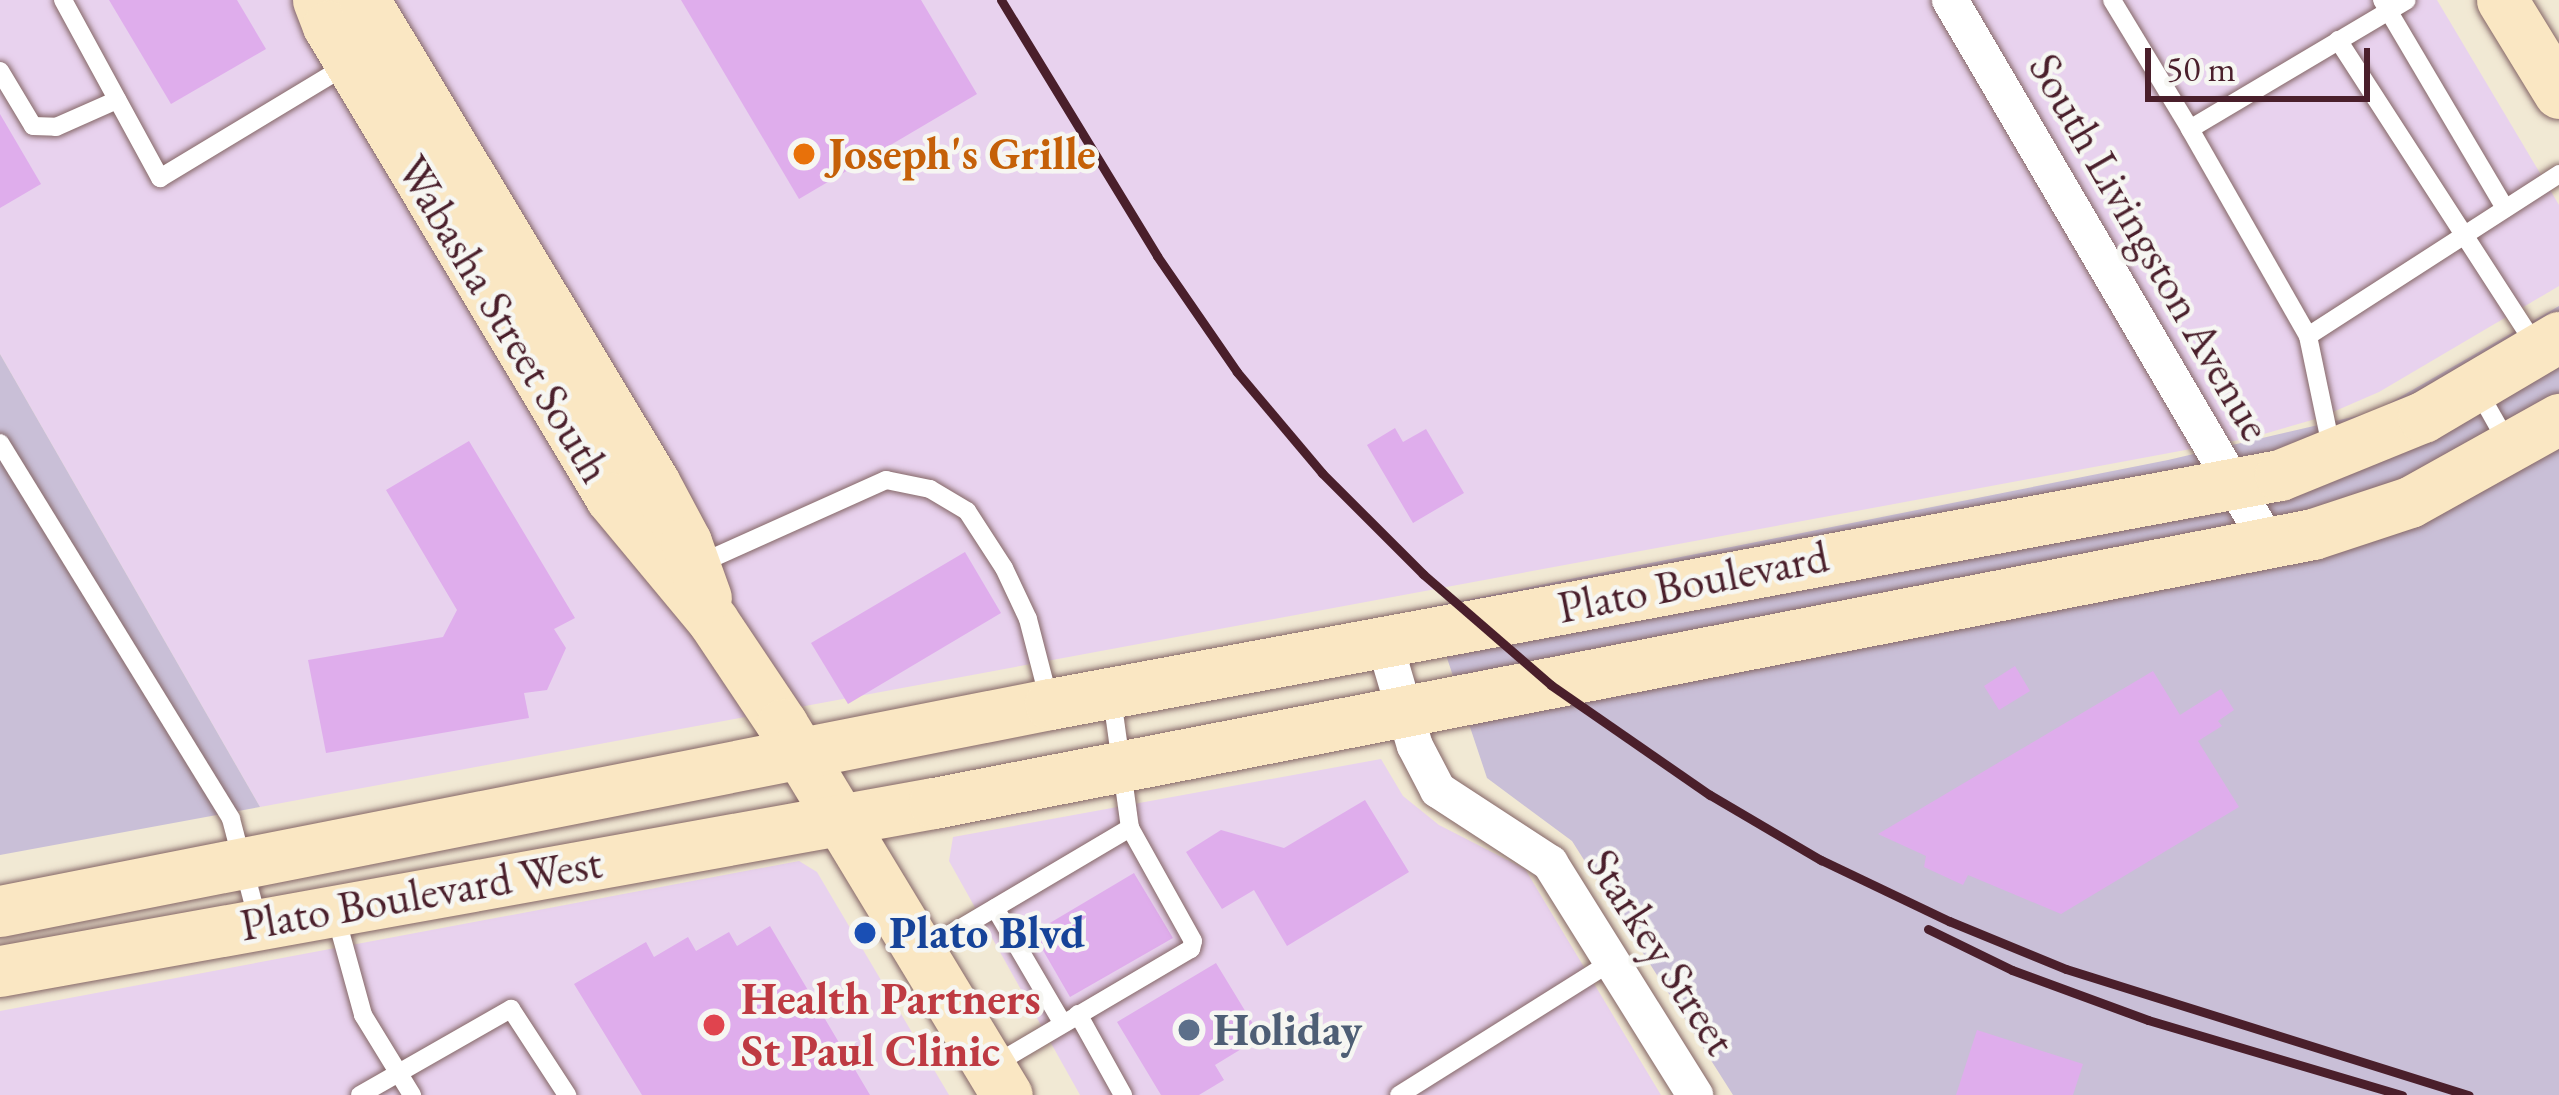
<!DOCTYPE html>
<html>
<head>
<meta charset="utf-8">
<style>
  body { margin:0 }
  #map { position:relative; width:2559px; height:1095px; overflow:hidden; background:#f1e9d4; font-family:"EB Garamond",serif }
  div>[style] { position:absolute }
  .built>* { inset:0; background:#e8d2ee }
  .industrial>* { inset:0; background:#c9bfd7 }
  .building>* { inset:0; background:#dfadec }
  .roads { filter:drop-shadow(0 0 3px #846666) drop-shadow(0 0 3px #846666) }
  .lane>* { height:18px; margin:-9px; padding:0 9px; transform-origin:9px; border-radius:9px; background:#fff }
  .street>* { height:36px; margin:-18px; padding:0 18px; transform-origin:18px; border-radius:18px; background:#fff }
  .secondary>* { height:51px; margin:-25.5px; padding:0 25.5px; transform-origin:25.5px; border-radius:25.5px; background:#fae7c3 }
  .rail>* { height:9px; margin:-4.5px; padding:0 4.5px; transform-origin:4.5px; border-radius:4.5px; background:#4a1f2b }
  .dots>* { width:33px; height:33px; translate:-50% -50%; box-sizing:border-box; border:6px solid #f6f6f2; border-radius:50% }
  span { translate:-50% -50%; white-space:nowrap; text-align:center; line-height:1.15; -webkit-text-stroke:9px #f6f6f2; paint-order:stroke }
  .food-label { font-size:45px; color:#c56008; font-weight:700 }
  .left { translate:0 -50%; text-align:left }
  .street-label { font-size:45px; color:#4a1f2b }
  .transit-label { font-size:45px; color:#164399; font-weight:700 }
  .health-label { font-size:45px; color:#be3a42; font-weight:700 }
  .service-label { font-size:45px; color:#4e5e75; font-weight:700 }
  .scale { position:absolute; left:2145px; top:48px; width:225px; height:54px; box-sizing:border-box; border:6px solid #4a1f2b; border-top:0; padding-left:15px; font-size:36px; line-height:42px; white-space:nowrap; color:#4a1f2b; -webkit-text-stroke:9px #f6f6f2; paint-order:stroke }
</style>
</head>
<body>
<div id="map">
  <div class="built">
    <i style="clip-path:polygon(0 0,2437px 0,2559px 205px,2559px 286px,2379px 392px,2319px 418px,2250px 438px,260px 807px,0 354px)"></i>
    <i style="clip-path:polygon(1381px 759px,1403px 796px,1439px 825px,1525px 869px,1661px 1095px,1080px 1095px,949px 861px,953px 837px)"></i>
    <i style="clip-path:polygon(799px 861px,817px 872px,949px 1095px,0 1095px,0 1011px)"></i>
  </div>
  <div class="industrial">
    <i style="clip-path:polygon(2559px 306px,2559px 1095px,1733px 1095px,1572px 841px,1487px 778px,1430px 607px,2168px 460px,2374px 412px)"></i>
    <i style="clip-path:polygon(0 354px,260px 807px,0 855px)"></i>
  </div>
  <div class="building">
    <i style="clip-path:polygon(109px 0,237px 0,266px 49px,171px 104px)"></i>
    <i style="clip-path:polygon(681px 0,921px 0,977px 94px,799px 199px)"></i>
    <i style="clip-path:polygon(0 114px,41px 184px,0 208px)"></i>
    <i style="clip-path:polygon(1395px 428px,1403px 442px,1426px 429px,1464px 493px,1413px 523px,1367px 445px)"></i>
    <i style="clip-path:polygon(469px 441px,575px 618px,554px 629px,566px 648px,547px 690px,524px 693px,529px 718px,326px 753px,308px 660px,443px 637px,457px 610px,386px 490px)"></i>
    <i style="clip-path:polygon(965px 552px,1001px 613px,848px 704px,811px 643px)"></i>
    <i style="clip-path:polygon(2015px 666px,2030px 691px,1999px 710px,1984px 686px)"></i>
    <i style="clip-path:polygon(2153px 671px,2180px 715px,2221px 689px,2234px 710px,2218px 721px,2222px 726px,2198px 741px,2239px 807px,2061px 914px,1968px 875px,1963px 885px,1924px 867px,1926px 856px,1878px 834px)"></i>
    <i style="clip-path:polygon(1365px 800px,1409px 872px,1287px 946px,1254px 890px,1222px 909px,1186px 852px,1221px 830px,1284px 848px)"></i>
    <i style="clip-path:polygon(1134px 873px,1173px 938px,1070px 997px,1033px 933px)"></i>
    <i style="clip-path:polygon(770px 926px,870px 1095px,642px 1095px,574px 984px,646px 942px,654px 957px,688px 937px,696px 951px,729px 932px,737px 946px)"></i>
    <i style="clip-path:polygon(1216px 963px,1261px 1037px,1215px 1065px,1224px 1080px,1199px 1095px,1161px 1095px,1117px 1022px)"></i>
    <i style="clip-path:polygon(1977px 1030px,2083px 1064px,2073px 1095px,1956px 1095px)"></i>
  </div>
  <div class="roads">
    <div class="lane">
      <i style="left:63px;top:0;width:203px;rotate:61.4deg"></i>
      <i style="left:160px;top:178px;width:218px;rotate:-31.1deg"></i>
      <i style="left:2112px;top:0;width:151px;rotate:58.8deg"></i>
      <i style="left:2382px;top:0;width:242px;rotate:59.4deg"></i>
      <i style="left:2338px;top:40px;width:364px;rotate:57.1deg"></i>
      <i style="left:0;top:71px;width:64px;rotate:59deg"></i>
      <i style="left:33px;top:126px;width:23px;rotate:2deg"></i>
      <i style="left:56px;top:127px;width:67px;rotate:-23.9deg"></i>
      <i style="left:2308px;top:336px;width:299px;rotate:-32.8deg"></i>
      <i style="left:2477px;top:389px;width:61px;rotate:60.5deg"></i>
      <i style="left:0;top:443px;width:441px;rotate:58.4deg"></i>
      <i style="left:231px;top:819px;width:106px;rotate:75.2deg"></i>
      <i style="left:2332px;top:451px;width:117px;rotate:-101.8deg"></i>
      <i style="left:2308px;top:336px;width:238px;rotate:-119.7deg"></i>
      <i style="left:2190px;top:129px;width:252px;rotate:-30.7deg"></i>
      <i style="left:699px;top:564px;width:205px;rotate:-24.2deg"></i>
      <i style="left:886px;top:480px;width:45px;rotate:11.6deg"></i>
      <i style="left:930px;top:489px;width:43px;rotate:30.7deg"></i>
      <i style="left:967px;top:511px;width:68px;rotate:57deg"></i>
      <i style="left:1004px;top:568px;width:56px;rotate:64.8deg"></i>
      <i style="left:1028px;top:619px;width:84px;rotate:75.5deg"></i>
      <i style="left:995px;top:908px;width:134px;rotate:59.6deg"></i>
      <i style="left:335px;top:913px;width:106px;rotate:74.6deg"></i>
      <i style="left:363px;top:1015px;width:94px;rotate:58.5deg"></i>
      <i style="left:922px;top:951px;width:242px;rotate:-30.6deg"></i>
      <i style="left:1078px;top:1014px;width:93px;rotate:60.9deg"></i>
      <i style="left:992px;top:1066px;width:231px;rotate:-30.5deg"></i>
      <i style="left:1191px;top:949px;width:8px;rotate:-76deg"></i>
      <i style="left:1193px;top:941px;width:129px;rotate:-119.1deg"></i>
      <i style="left:1130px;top:828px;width:131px;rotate:-97.9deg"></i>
      <i style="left:360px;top:1095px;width:174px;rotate:-29.7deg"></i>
      <i style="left:511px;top:1009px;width:103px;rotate:56.9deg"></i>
      <i style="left:1399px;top:1095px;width:250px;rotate:-32.1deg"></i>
    </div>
    <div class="street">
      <i style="left:1950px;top:0;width:627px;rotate:59.63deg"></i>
      <i style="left:1384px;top:641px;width:109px;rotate:73.6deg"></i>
      <i style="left:1415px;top:746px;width:50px;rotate:62.4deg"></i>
      <i style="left:1438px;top:790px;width:134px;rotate:33.1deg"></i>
      <i style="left:1550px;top:863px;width:274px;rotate:58deg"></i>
    </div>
    <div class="secondary">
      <i style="left:318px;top:0;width:28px;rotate:69deg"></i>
      <i style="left:328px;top:26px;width:550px;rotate:59.05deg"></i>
      <i style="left:611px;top:498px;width:160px;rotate:50.3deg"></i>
      <i style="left:713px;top:621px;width:124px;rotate:56.2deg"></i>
      <i style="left:782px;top:724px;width:434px;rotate:58.8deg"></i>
      <i style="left:364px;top:0;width:563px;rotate:58.97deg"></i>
      <i style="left:654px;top:482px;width:68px;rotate:61.9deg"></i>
      <i style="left:686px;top:542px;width:59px;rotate:70.3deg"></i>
      <i style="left:2502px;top:0;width:109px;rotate:58.5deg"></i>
      <i style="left:0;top:911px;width:1070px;rotate:-11.15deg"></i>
      <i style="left:1050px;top:704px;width:1251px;rotate:-10.55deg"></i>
      <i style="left:2280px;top:475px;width:154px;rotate:-22.1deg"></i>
      <i style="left:2423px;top:417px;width:158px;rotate:-30.5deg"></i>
      <i style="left:0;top:971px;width:949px;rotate:-10.2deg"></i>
      <i style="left:934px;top:803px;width:1405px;rotate:-11.04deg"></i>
      <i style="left:2313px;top:534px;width:102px;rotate:-18.3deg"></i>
      <i style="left:2410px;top:502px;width:171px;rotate:-29.1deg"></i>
    </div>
  </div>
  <div class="rail">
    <i style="left:1001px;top:0;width:300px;rotate:58.6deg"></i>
    <i style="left:1157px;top:256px;width:141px;rotate:55.4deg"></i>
    <i style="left:1237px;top:372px;width:132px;rotate:49.9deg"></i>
    <i style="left:1322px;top:473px;width:143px;rotate:45deg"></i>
    <i style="left:1423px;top:574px;width:169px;rotate:40.9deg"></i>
    <i style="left:1551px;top:685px;width:193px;rotate:34.7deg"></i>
    <i style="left:1710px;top:795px;width:129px;rotate:30.4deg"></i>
    <i style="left:1821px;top:860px;width:142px;rotate:25.5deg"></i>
    <i style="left:1949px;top:921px;width:126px;rotate:22.3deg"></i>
    <i style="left:2066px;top:969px;width:422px;rotate:17.4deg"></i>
    <i style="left:1928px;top:929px;width:93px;rotate:26deg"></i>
    <i style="left:2012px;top:970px;width:145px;rotate:20.2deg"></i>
    <i style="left:2148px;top:1020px;width:265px;rotate:16.5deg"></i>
  </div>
  <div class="dots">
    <i style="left:804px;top:154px;background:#e8710a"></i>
    <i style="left:865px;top:933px;background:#1a4fb4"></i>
    <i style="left:714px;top:1025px;background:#e0444e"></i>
    <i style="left:1189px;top:1030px;background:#5c6f8a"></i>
  </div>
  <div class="food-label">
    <span class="left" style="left:828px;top:154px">Joseph's Grille</span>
  </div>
  <div class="street-label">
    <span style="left:2150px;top:247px;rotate:60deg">South Livingston Avenue</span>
    <span style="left:504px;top:319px;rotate:59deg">Wabasha Street South</span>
    <span style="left:1693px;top:582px;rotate:-11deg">Plato Boulevard</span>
    <span style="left:421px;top:894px;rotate:-10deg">Plato Boulevard West</span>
    <span style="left:1661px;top:952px;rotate:57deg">Starkey Street</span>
  </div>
  <div class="transit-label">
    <span class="left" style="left:889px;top:933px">Plato Blvd</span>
  </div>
  <div class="health-label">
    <span class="left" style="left:741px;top:1025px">Health Partners<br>St Paul Clinic</span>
  </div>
  <div class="service-label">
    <span class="left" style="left:1213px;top:1030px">Holiday</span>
  </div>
  <div class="scale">50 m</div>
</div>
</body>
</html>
